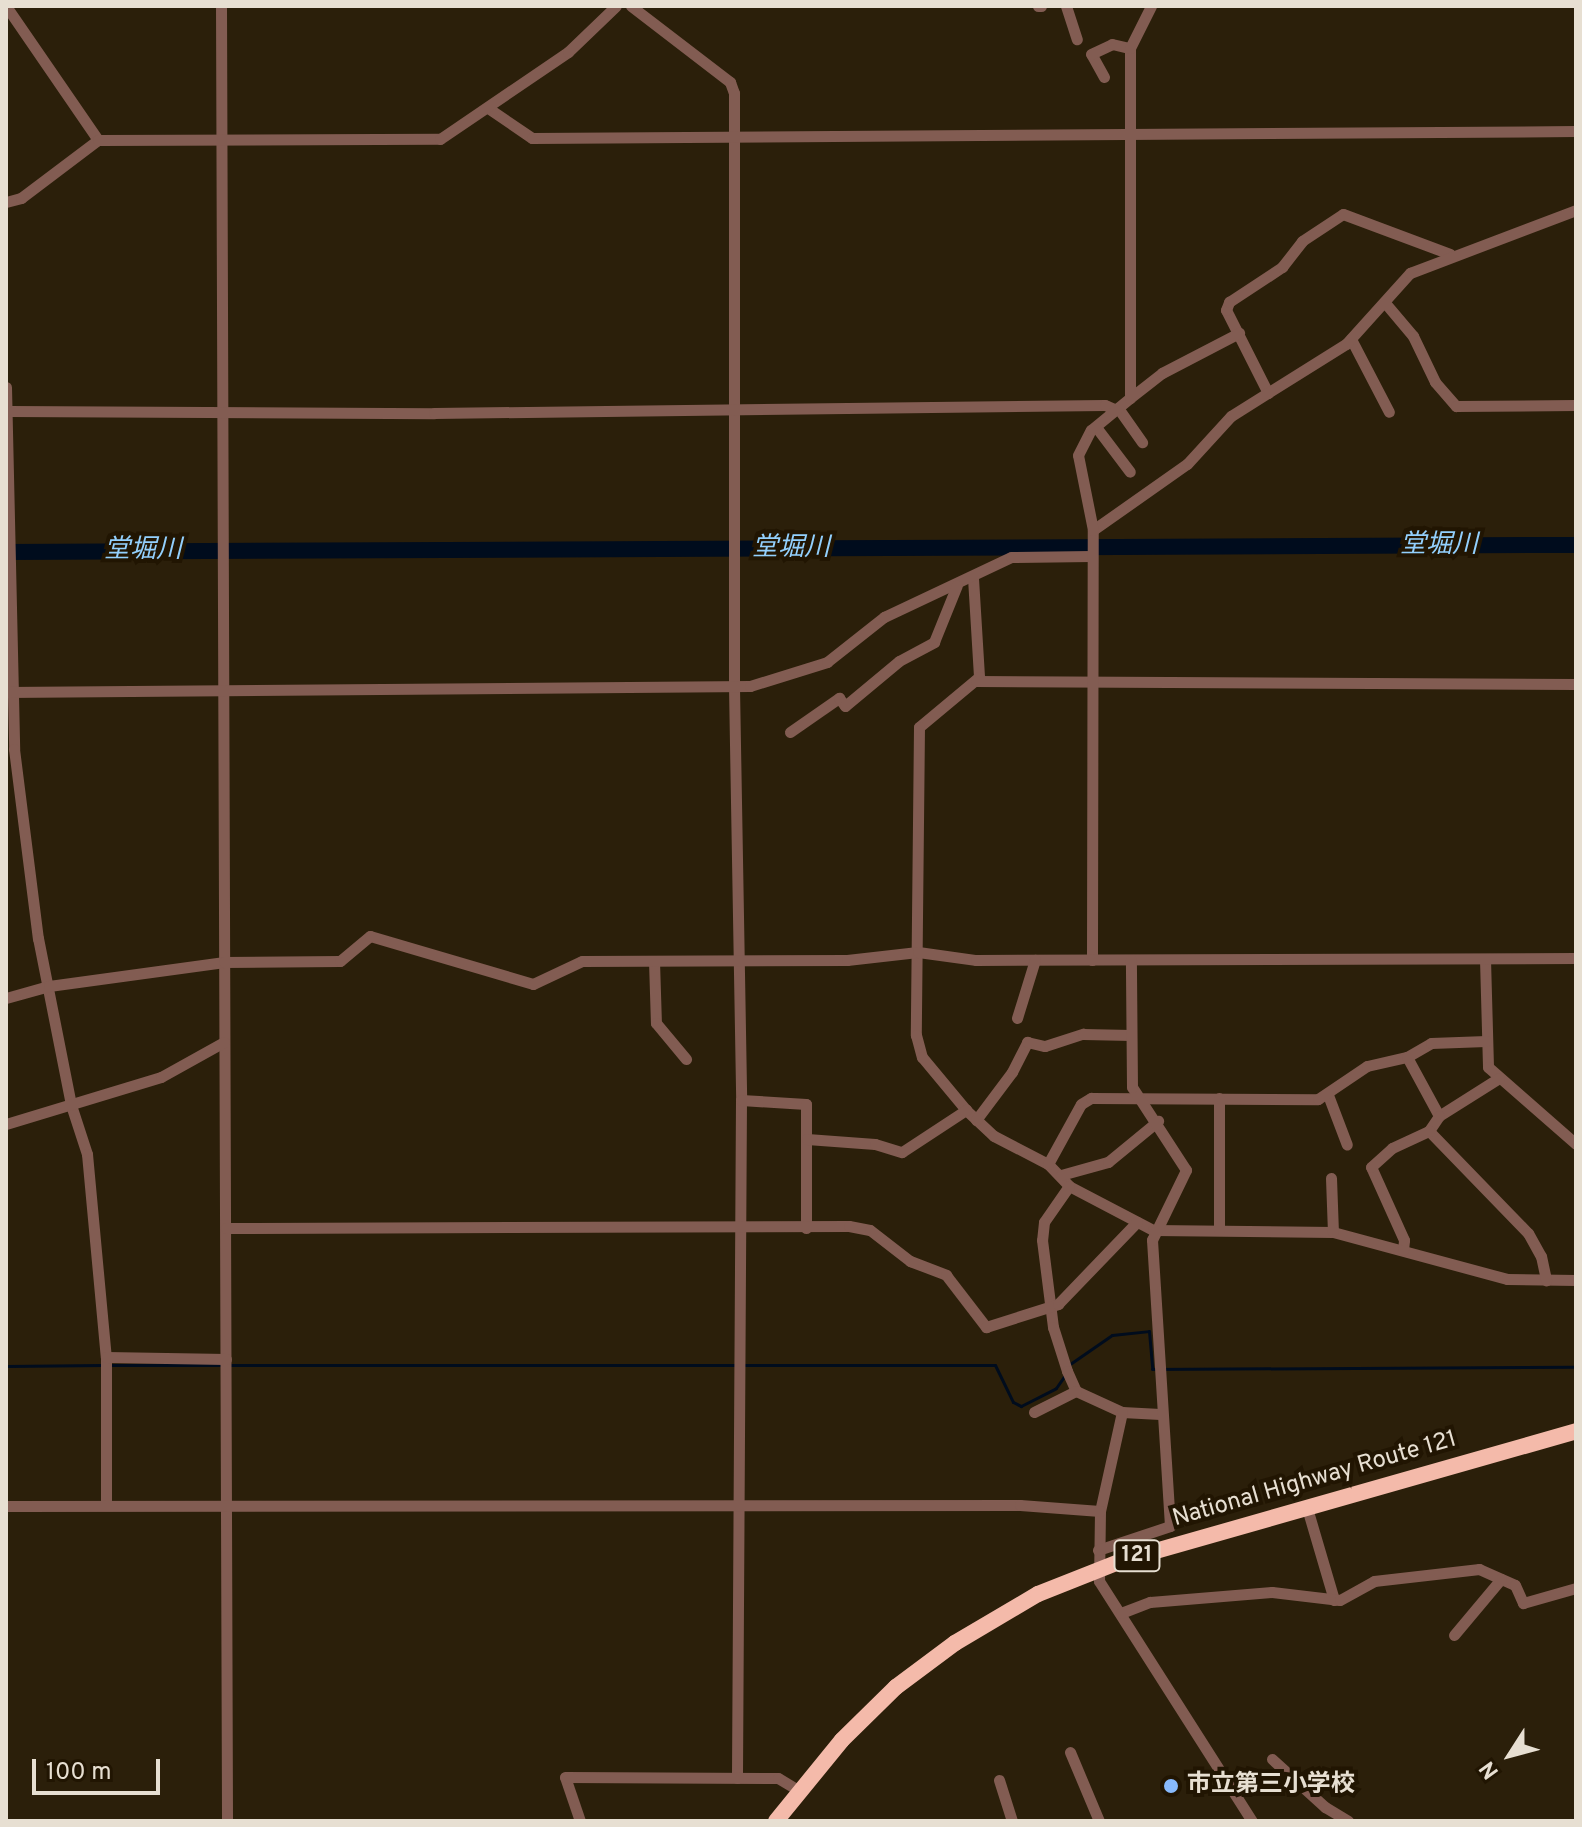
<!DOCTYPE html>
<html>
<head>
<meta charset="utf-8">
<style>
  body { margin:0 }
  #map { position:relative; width:1582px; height:1827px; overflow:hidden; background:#2b1f0a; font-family:Overpass,"Noto Sans JP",sans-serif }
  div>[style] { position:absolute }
  .stream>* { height:3px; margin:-1.5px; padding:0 1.5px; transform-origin:1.5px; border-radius:1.5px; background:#000c1d }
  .river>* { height:16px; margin:-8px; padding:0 8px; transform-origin:8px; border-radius:8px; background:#000c1d }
  .minor>* { height:11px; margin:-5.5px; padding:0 5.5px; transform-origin:5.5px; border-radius:5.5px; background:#825c52 }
  .highway>* { height:16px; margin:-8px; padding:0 8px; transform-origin:8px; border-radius:8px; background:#f4baaa }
  .dots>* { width:22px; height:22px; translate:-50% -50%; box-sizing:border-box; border:4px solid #211502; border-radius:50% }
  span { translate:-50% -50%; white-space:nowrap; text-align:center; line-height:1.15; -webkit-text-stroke:8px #211502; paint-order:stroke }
  .shield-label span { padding:2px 6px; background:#211502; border:2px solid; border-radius:6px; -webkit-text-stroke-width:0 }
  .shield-label { font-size:22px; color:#e7dfd2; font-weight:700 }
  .street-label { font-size:24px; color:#e7dfd2 }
  .poi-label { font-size:24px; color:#e7dfd2; font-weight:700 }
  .left { translate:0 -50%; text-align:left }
  .water-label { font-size:26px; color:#93d0fd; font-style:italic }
  .frame { position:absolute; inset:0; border:8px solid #e7dfd2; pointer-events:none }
  .north { position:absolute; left:1470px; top:1715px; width:80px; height:80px; -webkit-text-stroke:6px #211502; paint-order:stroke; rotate:234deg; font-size:22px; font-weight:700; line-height:32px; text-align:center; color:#e7dfd2 }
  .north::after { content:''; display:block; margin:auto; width:28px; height:36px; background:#e7dfd2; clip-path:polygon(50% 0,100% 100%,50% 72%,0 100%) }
  .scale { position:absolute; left:32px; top:1759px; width:128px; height:36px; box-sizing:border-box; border:4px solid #e7dfd2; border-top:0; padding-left:10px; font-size:24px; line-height:28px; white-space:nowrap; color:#e7dfd2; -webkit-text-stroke:6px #211502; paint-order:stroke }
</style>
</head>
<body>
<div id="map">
  <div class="stream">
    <i style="left:1070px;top:1364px;width:51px;rotate:-34.6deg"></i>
    <i style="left:1112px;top:1335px;width:37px;rotate:-6deg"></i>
    <i style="left:1149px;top:1331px;width:38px;rotate:85deg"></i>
    <i style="left:1152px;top:1369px;width:424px;rotate:-0.3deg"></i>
    <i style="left:110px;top:1365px;width:112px"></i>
    <i style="left:230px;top:1365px;width:765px"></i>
    <i style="left:995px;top:1365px;width:41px;rotate:64.1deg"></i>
    <i style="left:1013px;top:1402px;width:9px;rotate:27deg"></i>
    <i style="left:1021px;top:1406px;width:39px;rotate:-27deg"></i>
    <i style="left:1056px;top:1388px;width:16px;rotate:-55deg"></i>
    <i style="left:6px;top:1366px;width:96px;rotate:-0.6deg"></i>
  </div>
  <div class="river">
    <i style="left:6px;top:552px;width:1570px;rotate:-0.26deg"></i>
  </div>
  <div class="minor">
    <i style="left:6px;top:6px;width:163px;rotate:55.5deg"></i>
    <i style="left:221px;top:6px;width:1815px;rotate:89.81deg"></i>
    <i style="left:631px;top:6px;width:125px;rotate:37.5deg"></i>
    <i style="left:730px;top:82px;width:12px;rotate:70deg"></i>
    <i style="left:734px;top:93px;width:594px;rotate:90deg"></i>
    <i style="left:734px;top:687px;width:413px;rotate:89deg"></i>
    <i style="left:741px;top:1100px;width:678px;rotate:90.34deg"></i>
    <i style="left:1038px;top:6px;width:3px"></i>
    <i style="left:1066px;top:6px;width:35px;rotate:72deg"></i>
    <i style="left:1104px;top:77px;width:26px;rotate:-119deg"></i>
    <i style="left:1091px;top:54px;width:23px;rotate:-25deg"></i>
    <i style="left:1112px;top:44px;width:18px;rotate:13deg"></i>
    <i style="left:488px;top:108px;width:53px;rotate:34.3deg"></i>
    <i style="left:532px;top:138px;width:1044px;rotate:-0.38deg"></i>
    <i style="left:6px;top:202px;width:16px;rotate:-15deg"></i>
    <i style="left:21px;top:198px;width:96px;rotate:-37deg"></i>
    <i style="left:98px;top:140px;width:342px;rotate:-0.2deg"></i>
    <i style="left:440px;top:139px;width:155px;rotate:-34.2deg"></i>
    <i style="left:568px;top:52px;width:66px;rotate:-43.8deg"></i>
    <i style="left:1386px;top:304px;width:42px;rotate:49.8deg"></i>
    <i style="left:1413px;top:336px;width:51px;rotate:64.4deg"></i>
    <i style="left:1435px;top:382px;width:32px;rotate:49deg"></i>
    <i style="left:1456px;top:406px;width:120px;rotate:-0.5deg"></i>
    <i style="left:1351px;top:339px;width:82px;rotate:62.5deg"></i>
    <i style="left:6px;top:387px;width:362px;rotate:88.7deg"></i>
    <i style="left:14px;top:749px;width:191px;rotate:82.8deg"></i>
    <i style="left:38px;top:938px;width:170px;rotate:78.8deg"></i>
    <i style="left:71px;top:1105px;width:52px;rotate:71.9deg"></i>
    <i style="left:87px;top:1154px;width:204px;rotate:84.7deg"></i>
    <i style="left:106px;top:1357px;width:148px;rotate:90deg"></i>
    <i style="left:1268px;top:393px;width:93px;rotate:-116.8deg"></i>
    <i style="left:1226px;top:310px;width:9px;rotate:-69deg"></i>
    <i style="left:1229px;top:302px;width:64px;rotate:-33.4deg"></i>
    <i style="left:1282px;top:267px;width:33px;rotate:-52deg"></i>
    <i style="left:1302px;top:241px;width:49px;rotate:-33.4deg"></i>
    <i style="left:1343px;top:214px;width:114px;rotate:20.5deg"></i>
    <i style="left:1130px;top:398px;width:41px;rotate:-38deg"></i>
    <i style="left:1162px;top:373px;width:87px;rotate:-27.5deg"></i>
    <i style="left:1118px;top:408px;width:42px;rotate:54.8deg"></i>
    <i style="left:9px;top:411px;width:425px;rotate:0.3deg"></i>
    <i style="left:434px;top:413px;width:671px;rotate:-0.68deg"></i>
    <i style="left:1105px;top:405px;width:12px;rotate:24deg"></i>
    <i style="left:1096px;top:427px;width:56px;rotate:52.9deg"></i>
    <i style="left:1093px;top:530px;width:115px;rotate:-35.1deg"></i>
    <i style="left:1187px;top:464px;width:65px;rotate:-47.5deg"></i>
    <i style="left:1231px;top:416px;width:136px;rotate:-32.1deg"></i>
    <i style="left:1346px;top:344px;width:96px;rotate:-48deg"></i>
    <i style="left:1410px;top:273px;width:178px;rotate:-20.8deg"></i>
    <i style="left:973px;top:578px;width:99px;rotate:86.5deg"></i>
    <i style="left:979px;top:677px;width:78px;rotate:140.2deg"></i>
    <i style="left:919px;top:727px;width:308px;rotate:90.6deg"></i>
    <i style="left:916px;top:1035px;width:23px;rotate:75deg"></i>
    <i style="left:922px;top:1057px;width:69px;rotate:50.3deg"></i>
    <i style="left:966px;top:1110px;width:38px;rotate:43deg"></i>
    <i style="left:994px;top:1136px;width:61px;rotate:27.4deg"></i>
    <i style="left:1048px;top:1164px;width:30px;rotate:46deg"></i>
    <i style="left:1069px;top:1186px;width:95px;rotate:27.6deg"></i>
    <i style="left:1153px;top:1230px;width:180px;rotate:0.6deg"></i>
    <i style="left:1333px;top:1232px;width:180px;rotate:15.1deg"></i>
    <i style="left:1507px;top:1279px;width:69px;rotate:0.8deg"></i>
    <i style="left:976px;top:681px;width:600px;rotate:0.29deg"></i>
    <i style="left:6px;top:692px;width:744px;rotate:-0.46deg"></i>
    <i style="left:750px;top:686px;width:81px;rotate:-17.3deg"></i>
    <i style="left:827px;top:662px;width:73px;rotate:-38.3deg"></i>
    <i style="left:884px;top:617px;width:140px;rotate:-25.3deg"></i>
    <i style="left:1011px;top:557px;width:80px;rotate:-0.7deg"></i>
    <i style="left:790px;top:732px;width:60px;rotate:-34.8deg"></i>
    <i style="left:839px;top:698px;width:10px;rotate:53deg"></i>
    <i style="left:845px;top:706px;width:70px;rotate:-39.8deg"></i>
    <i style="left:899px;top:661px;width:40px;rotate:-28deg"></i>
    <i style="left:934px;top:642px;width:61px;rotate:-68deg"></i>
    <i style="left:1485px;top:959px;width:108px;rotate:88.4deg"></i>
    <i style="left:1488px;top:1067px;width:117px;rotate:41.2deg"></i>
    <i style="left:1092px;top:960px;width:430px;rotate:-89.9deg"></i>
    <i style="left:1093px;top:530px;width:76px;rotate:-101.3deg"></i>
    <i style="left:1078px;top:455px;width:28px;rotate:-63deg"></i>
    <i style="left:1091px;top:430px;width:50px;rotate:-39.4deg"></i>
    <i style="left:1130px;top:398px;width:350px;rotate:-90deg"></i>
    <i style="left:1130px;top:48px;width:47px;rotate:-63.4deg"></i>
    <i style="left:654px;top:961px;width:62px;rotate:88.2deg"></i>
    <i style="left:656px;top:1023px;width:47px;rotate:50.2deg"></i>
    <i style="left:6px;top:998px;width:45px;rotate:-15.6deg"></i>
    <i style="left:49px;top:986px;width:177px;rotate:-7.8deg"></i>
    <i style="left:224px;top:962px;width:116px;rotate:-0.5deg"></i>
    <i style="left:340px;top:961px;width:39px;rotate:-40deg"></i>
    <i style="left:370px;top:936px;width:170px;rotate:16.4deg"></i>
    <i style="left:533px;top:984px;width:54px;rotate:-25.1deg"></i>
    <i style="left:582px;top:961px;width:265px;rotate:-0.2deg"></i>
    <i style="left:847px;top:960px;width:71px;rotate:-6.4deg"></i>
    <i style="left:918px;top:952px;width:59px;rotate:7.9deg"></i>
    <i style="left:976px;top:960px;width:600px;rotate:-0.19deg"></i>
    <i style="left:1017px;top:1018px;width:61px;rotate:-72.8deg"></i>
    <i style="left:1407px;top:1057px;width:67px;rotate:61.5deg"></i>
    <i style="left:1499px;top:1078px;width:71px;rotate:147.7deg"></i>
    <i style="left:1439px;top:1116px;width:18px;rotate:124deg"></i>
    <i style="left:1429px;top:1131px;width:142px;rotate:45.9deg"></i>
    <i style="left:1528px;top:1233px;width:26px;rotate:61deg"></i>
    <i style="left:1541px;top:1256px;width:25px;rotate:78deg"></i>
    <i style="left:1328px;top:1095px;width:53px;rotate:69.2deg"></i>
    <i style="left:741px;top:1100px;width:65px;rotate:3.5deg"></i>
    <i style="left:806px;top:1104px;width:124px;rotate:90deg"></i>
    <i style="left:976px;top:1120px;width:60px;rotate:-53.1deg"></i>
    <i style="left:1012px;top:1072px;width:34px;rotate:-63deg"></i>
    <i style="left:1027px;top:1042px;width:18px;rotate:13deg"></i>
    <i style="left:1045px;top:1046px;width:40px;rotate:-18deg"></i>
    <i style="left:1083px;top:1034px;width:48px;rotate:1.2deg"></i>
    <i style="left:6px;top:1124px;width:162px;rotate:-16.9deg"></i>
    <i style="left:161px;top:1077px;width:72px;rotate:-29.1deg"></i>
    <i style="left:807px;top:1139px;width:68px;rotate:4.2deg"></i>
    <i style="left:875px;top:1144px;width:28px;rotate:17deg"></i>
    <i style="left:902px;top:1152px;width:77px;rotate:-33.3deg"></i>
    <i style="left:1048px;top:1164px;width:68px;rotate:-61.2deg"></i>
    <i style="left:1081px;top:1104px;width:12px;rotate:-31deg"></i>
    <i style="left:1091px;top:1098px;width:227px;rotate:0.3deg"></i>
    <i style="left:1318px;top:1099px;width:59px;rotate:-34deg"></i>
    <i style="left:1367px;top:1066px;width:41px;rotate:-12.7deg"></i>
    <i style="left:1407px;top:1057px;width:28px;rotate:-30deg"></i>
    <i style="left:1431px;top:1043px;width:55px;rotate:-2.1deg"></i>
    <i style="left:1061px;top:1175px;width:49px;rotate:-15.5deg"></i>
    <i style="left:1108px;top:1162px;width:65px;rotate:-39.4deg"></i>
    <i style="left:1331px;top:1178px;width:54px;rotate:87.9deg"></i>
    <i style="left:1069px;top:1186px;width:44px;rotate:124.8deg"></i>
    <i style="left:1044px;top:1222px;width:18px;rotate:96deg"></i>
    <i style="left:1042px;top:1240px;width:88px;rotate:82.8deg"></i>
    <i style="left:1053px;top:1327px;width:46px;rotate:72.3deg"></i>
    <i style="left:1067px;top:1371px;width:22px;rotate:66deg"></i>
    <i style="left:1076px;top:1391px;width:51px;rotate:24.5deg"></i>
    <i style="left:1122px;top:1412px;width:38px;rotate:3deg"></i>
    <i style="left:226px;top:1228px;width:623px;rotate:-0.18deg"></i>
    <i style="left:849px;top:1226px;width:21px;rotate:11deg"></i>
    <i style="left:870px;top:1230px;width:51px;rotate:37.8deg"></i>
    <i style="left:910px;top:1261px;width:39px;rotate:21deg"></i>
    <i style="left:946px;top:1275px;width:66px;rotate:52.4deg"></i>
    <i style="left:986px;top:1327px;width:76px;rotate:-17.7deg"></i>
    <i style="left:1058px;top:1304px;width:114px;rotate:-46.1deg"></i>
    <i style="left:1219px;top:1230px;width:132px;rotate:-90deg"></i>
    <i style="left:1403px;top:1250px;width:10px;rotate:-84deg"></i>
    <i style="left:1404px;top:1240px;width:80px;rotate:-114.3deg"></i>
    <i style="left:1371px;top:1167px;width:28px;rotate:-42deg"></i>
    <i style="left:1392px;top:1148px;width:41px;rotate:-24.7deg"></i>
    <i style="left:106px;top:1357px;width:120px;rotate:1deg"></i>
    <i style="left:1034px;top:1412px;width:47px;rotate:-26.6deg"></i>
    <i style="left:1122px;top:1412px;width:101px;rotate:102.5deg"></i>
    <i style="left:1100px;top:1511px;width:70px;rotate:90.8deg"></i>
    <i style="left:1099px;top:1581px;width:285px;rotate:57.5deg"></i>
    <i style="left:6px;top:1506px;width:1014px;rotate:-0.06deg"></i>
    <i style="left:1020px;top:1505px;width:80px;rotate:4.3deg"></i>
    <i style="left:1307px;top:1508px;width:96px;rotate:73.6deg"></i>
    <i style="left:1098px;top:1550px;width:76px;rotate:-18.4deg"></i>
    <i style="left:1170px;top:1526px;width:287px;rotate:-93.6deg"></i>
    <i style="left:1152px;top:1240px;width:78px;rotate:-64.1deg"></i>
    <i style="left:1186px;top:1170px;width:99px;rotate:-123deg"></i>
    <i style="left:1132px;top:1087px;width:127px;rotate:-90.5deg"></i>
    <i style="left:1121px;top:1613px;width:31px;rotate:-21deg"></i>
    <i style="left:1150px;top:1602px;width:122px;rotate:-4.7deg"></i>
    <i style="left:1272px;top:1592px;width:68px;rotate:6.7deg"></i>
    <i style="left:1340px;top:1600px;width:39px;rotate:-29deg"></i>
    <i style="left:1374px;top:1581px;width:106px;rotate:-6.5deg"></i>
    <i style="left:1479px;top:1569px;width:39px;rotate:24deg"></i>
    <i style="left:1515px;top:1585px;width:20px;rotate:66deg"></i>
    <i style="left:1523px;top:1603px;width:55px;rotate:-15.8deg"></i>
    <i style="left:1454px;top:1635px;width:73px;rotate:-50deg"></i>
    <i style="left:1070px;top:1752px;width:75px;rotate:67.2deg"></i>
    <i style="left:1272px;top:1759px;width:72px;rotate:42.2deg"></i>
    <i style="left:1325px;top:1807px;width:27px;rotate:31deg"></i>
    <i style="left:999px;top:1780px;width:43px;rotate:72.4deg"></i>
    <i style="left:580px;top:1821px;width:46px;rotate:-108.8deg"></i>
    <i style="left:565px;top:1777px;width:213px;rotate:0.3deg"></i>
    <i style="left:778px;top:1778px;width:26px;rotate:31deg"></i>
  </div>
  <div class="highway">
    <i style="left:776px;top:1821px;width:104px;rotate:-50.8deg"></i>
    <i style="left:842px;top:1740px;width:76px;rotate:-44.5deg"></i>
    <i style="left:896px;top:1687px;width:74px;rotate:-36.7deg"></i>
    <i style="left:955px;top:1643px;width:96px;rotate:-30.6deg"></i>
    <i style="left:1038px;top:1594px;width:92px;rotate:-21.6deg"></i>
    <i style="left:1124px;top:1560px;width:470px;rotate:-15.9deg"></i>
  </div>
  <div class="dots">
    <i style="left:1171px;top:1786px;background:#88bafc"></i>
  </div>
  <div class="shield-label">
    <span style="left:1137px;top:1556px">121</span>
  </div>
  <div class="street-label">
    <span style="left:1315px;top:1480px;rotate:-16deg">National Highway Route 121</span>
  </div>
  <div class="poi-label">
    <span class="left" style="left:1187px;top:1786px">市立第三小学校</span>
  </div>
  <div class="water-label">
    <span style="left:1439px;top:546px">堂堀川</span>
    <span style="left:791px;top:549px">堂堀川</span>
    <span style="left:143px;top:551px">堂堀川</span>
  </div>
  <div class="frame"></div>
  <div class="north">N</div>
  <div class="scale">100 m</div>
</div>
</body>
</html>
